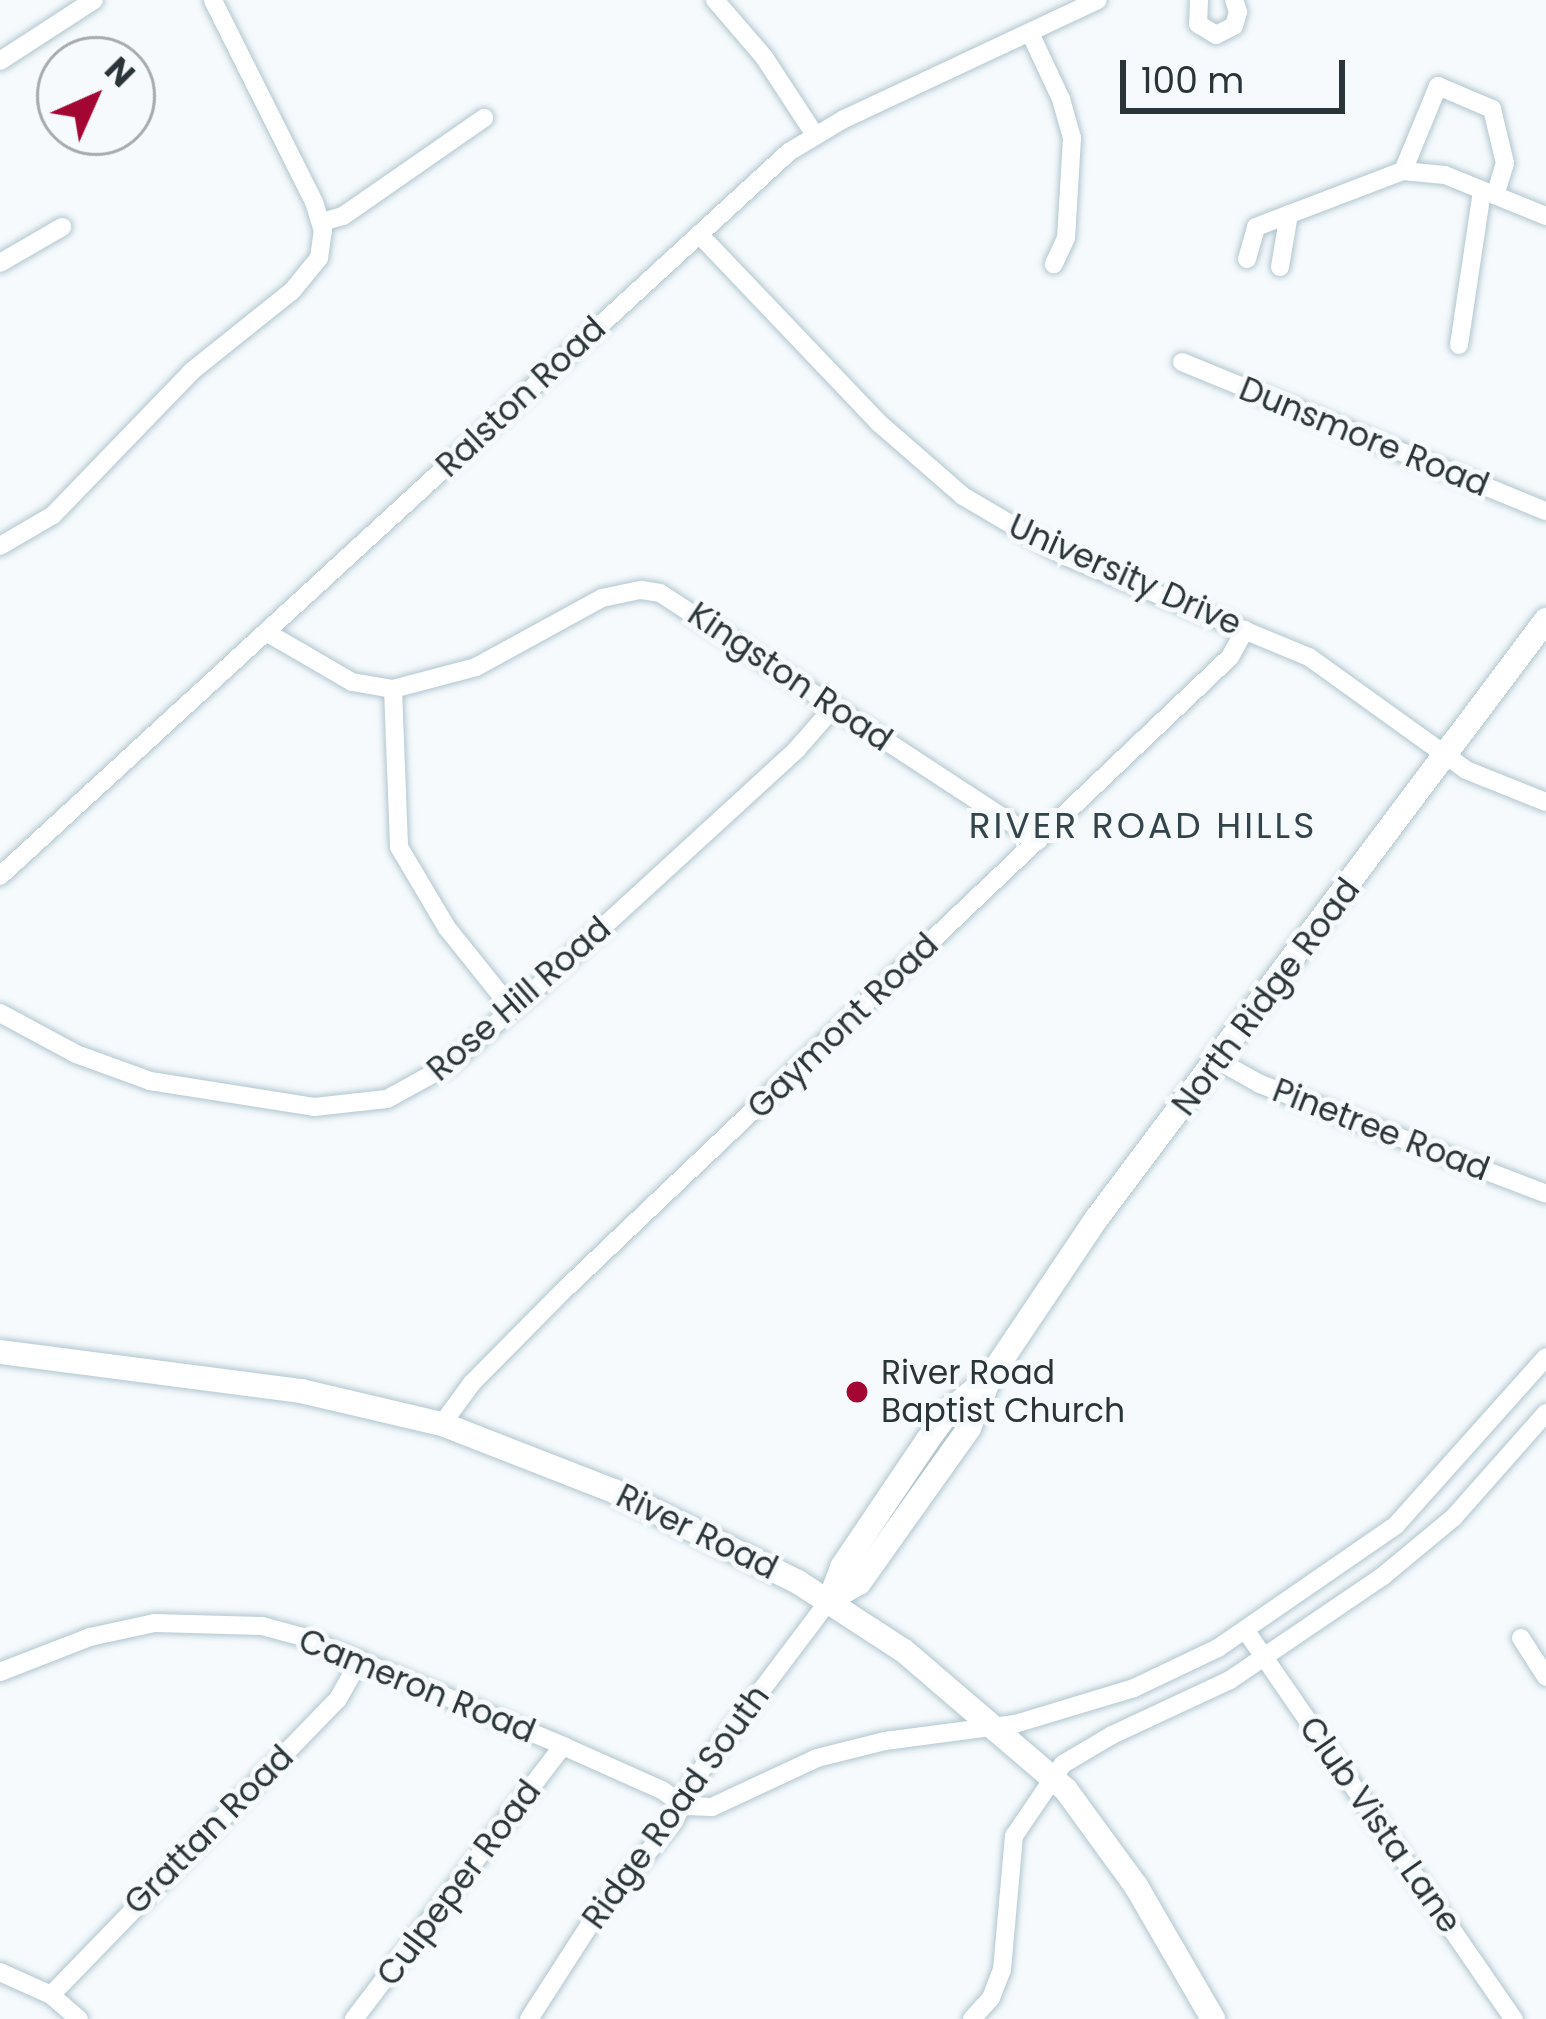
<!DOCTYPE html>
<html>
<head>
<meta charset="utf-8">
<style>
  body { margin:0 }
  #map { position:relative; width:1546px; height:2019px; overflow:hidden; background:#f6fafc; font-family:Poppins,sans-serif }
  div>[style] { position:absolute }
  .roads { filter:drop-shadow(0 0 3px #b1c6cf) drop-shadow(0 0 3px #b1c6cf) }
  .street>* { height:18px; margin:-9px; padding:0 9px; transform-origin:9px; border-radius:9px; background:#fff }
  .secondary>* { height:24px; margin:-12px; padding:0 12px; transform-origin:12px; border-radius:12px; background:#fff }
  .dots>* { width:33px; height:33px; translate:-50% -50%; box-sizing:border-box; border:6px solid #f6fafc; border-radius:50% }
  span { translate:-50% -50%; white-space:nowrap; text-align:center; line-height:1.15; -webkit-text-stroke:10px #f6fafc; paint-order:stroke }
  .street-label { font-size:33px; color:#2b3438 }
  .poi-label { font-size:33px; color:#2b3438 }
  .left { translate:0 -50%; text-align:left }
  .neighbourhood-label { font-size:36px; color:#32454c; letter-spacing:3px }
  .north { position:absolute; left:36px; top:36px; width:120px; height:120px; box-sizing:border-box; background:#f6fafc; border:3px solid #a5abae; border-radius:50%; rotate:45deg; font-size:33px; font-weight:700; line-height:48px; text-align:center; color:#2b3438 }
  .north::after { content:''; display:block; margin:auto; width:42px; height:54px; background:#a40633; clip-path:polygon(50% 0,100% 100%,50% 72%,0 100%) }
  .scale { position:absolute; left:1120px; top:60px; width:225px; height:54px; box-sizing:border-box; border:6px solid #2b3438; border-top:0; padding-left:15px; font-size:36px; line-height:42px; white-space:nowrap; color:#2b3438; -webkit-text-stroke:9px #f6fafc; paint-order:stroke }
</style>
</head>
<body>
<div id="map">
  <div class="roads">
    <div class="street">
      <i style="left:715px;top:0;width:75px;rotate:49.3deg"></i>
      <i style="left:764px;top:57px;width:93px;rotate:56.8deg"></i>
      <i style="left:1199px;top:0;width:24px;rotate:92deg"></i>
      <i style="left:1198px;top:24px;width:21px;rotate:31deg"></i>
      <i style="left:1216px;top:35px;width:20px;rotate:-27deg"></i>
      <i style="left:1234px;top:26px;width:15px;rotate:-74deg"></i>
      <i style="left:1238px;top:12px;width:13px;rotate:-108deg"></i>
      <i style="left:1031px;top:35px;width:71px;rotate:64.9deg"></i>
      <i style="left:1061px;top:99px;width:41px;rotate:74.2deg"></i>
      <i style="left:1072px;top:138px;width:100px;rotate:93.4deg"></i>
      <i style="left:1066px;top:238px;width:29px;rotate:115deg"></i>
      <i style="left:0;top:61px;width:112px;rotate:-33deg"></i>
      <i style="left:1403px;top:171px;width:92px;rotate:-67.6deg"></i>
      <i style="left:1438px;top:86px;width:59px;rotate:23.1deg"></i>
      <i style="left:1492px;top:109px;width:56px;rotate:76.5deg"></i>
      <i style="left:1505px;top:163px;width:34px;rotate:107deg"></i>
      <i style="left:322px;top:222px;width:22px;rotate:-16deg"></i>
      <i style="left:343px;top:216px;width:172px;rotate:-34.8deg"></i>
      <i style="left:699px;top:234px;width:261px;rotate:46.4deg"></i>
      <i style="left:879px;top:423px;width:111px;rotate:41deg"></i>
      <i style="left:963px;top:496px;width:118px;rotate:30.5deg"></i>
      <i style="left:1065px;top:556px;width:264px;rotate:22.5deg"></i>
      <i style="left:1309px;top:657px;width:193px;rotate:35.7deg"></i>
      <i style="left:1466px;top:770px;width:86px;rotate:21.8deg"></i>
      <i style="left:1247px;top:259px;width:33px;rotate:-74deg"></i>
      <i style="left:1256px;top:227px;width:157px;rotate:-20.9deg"></i>
      <i style="left:1403px;top:171px;width:42px;rotate:5.4deg"></i>
      <i style="left:1445px;top:175px;width:109px;rotate:22.1deg"></i>
      <i style="left:0;top:263px;width:72px;rotate:-30.1deg"></i>
      <i style="left:1280px;top:267px;width:54px;rotate:-80.4deg"></i>
      <i style="left:1459px;top:345px;width:156px;rotate:-81.5deg"></i>
      <i style="left:1182px;top:362px;width:393px;rotate:22.3deg"></i>
      <i style="left:0;top:546px;width:61px;rotate:-30.3deg"></i>
      <i style="left:53px;top:515px;width:200px;rotate:-46deg"></i>
      <i style="left:192px;top:371px;width:128px;rotate:-38.7deg"></i>
      <i style="left:292px;top:291px;width:43px;rotate:-50.7deg"></i>
      <i style="left:319px;top:258px;width:27px;rotate:-82deg"></i>
      <i style="left:323px;top:231px;width:30px;rotate:-107deg"></i>
      <i style="left:314px;top:202px;width:226px;rotate:-116.6deg"></i>
      <i style="left:266px;top:632px;width:99px;rotate:30.2deg"></i>
      <i style="left:352px;top:682px;width:42px;rotate:9.7deg"></i>
      <i style="left:393px;top:689px;width:86px;rotate:-14.8deg"></i>
      <i style="left:476px;top:667px;width:144px;rotate:-28.7deg"></i>
      <i style="left:602px;top:598px;width:40px;rotate:-12deg"></i>
      <i style="left:641px;top:590px;width:19px;rotate:9deg"></i>
      <i style="left:660px;top:593px;width:452px;rotate:33.2deg"></i>
      <i style="left:393px;top:689px;width:158px;rotate:87.8deg"></i>
      <i style="left:399px;top:847px;width:94px;rotate:59.3deg"></i>
      <i style="left:447px;top:928px;width:104px;rotate:51.3deg"></i>
      <i style="left:0;top:876px;width:1071px;rotate:-42.54deg"></i>
      <i style="left:789px;top:152px;width:64px;rotate:-31deg"></i>
      <i style="left:844px;top:119px;width:280px;rotate:-25.1deg"></i>
      <i style="left:0;top:1013px;width:86px;rotate:28.3deg"></i>
      <i style="left:76px;top:1054px;width:79px;rotate:20deg"></i>
      <i style="left:150px;top:1081px;width:166px;rotate:9deg"></i>
      <i style="left:314px;top:1107px;width:73px;rotate:-6.3deg"></i>
      <i style="left:387px;top:1099px;width:68px;rotate:-28.8deg"></i>
      <i style="left:447px;top:1066px;width:111px;rotate:-41deg"></i>
      <i style="left:531px;top:993px;width:361px;rotate:-42.5deg"></i>
      <i style="left:797px;top:749px;width:55px;rotate:-48.7deg"></i>
      <i style="left:1219px;top:1061px;width:47px;rotate:29.3deg"></i>
      <i style="left:1260px;top:1084px;width:306px;rotate:21deg"></i>
      <i style="left:442px;top:1424px;width:51px;rotate:-53.8deg"></i>
      <i style="left:472px;top:1383px;width:128px;rotate:-45.3deg"></i>
      <i style="left:562px;top:1292px;width:922px;rotate:-43.55deg"></i>
      <i style="left:1230px;top:657px;width:31px;rotate:-61deg"></i>
      <i style="left:1246px;top:1631px;width:472px;rotate:55.4deg"></i>
      <i style="left:1521px;top:1638px;width:46px;rotate:57.3deg"></i>
      <i style="left:0;top:1672px;width:97px;rotate:-21.3deg"></i>
      <i style="left:90px;top:1637px;width:66px;rotate:-12.2deg"></i>
      <i style="left:155px;top:1623px;width:107px;rotate:1.6deg"></i>
      <i style="left:262px;top:1626px;width:42px;rotate:15deg"></i>
      <i style="left:303px;top:1637px;width:282px;rotate:22.7deg"></i>
      <i style="left:563px;top:1746px;width:108px;rotate:24deg"></i>
      <i style="left:662px;top:1790px;width:27px;rotate:36deg"></i>
      <i style="left:684px;top:1806px;width:28px;rotate:2deg"></i>
      <i style="left:712px;top:1807px;width:116px;rotate:-25deg"></i>
      <i style="left:817px;top:1758px;width:70px;rotate:-14deg"></i>
      <i style="left:885px;top:1741px;width:131px;rotate:-7.5deg"></i>
      <i style="left:1015px;top:1724px;width:124px;rotate:-16.8deg"></i>
      <i style="left:1134px;top:1688px;width:93px;rotate:-25.5deg"></i>
      <i style="left:1218px;top:1648px;width:216px;rotate:-34.6deg"></i>
      <i style="left:1396px;top:1525px;width:225px;rotate:-48.2deg"></i>
      <i style="left:0;top:1972px;width:56px;rotate:24.3deg"></i>
      <i style="left:51px;top:1995px;width:37px;rotate:41deg"></i>
      <i style="left:51px;top:1995px;width:412px;rotate:-45.9deg"></i>
      <i style="left:338px;top:1699px;width:45px;rotate:-60.6deg"></i>
      <i style="left:354px;top:2019px;width:344px;rotate:-52.6deg"></i>
      <i style="left:529px;top:2019px;width:131px;rotate:-57.2deg"></i>
      <i style="left:600px;top:1909px;width:115px;rotate:-49.9deg"></i>
      <i style="left:674px;top:1821px;width:49px;rotate:-63.4deg"></i>
      <i style="left:696px;top:1777px;width:223px;rotate:-53deg"></i>
      <i style="left:972px;top:2019px;width:28px;rotate:-48deg"></i>
      <i style="left:991px;top:1998px;width:30px;rotate:-69deg"></i>
      <i style="left:1002px;top:1970px;width:135px;rotate:-84.9deg"></i>
      <i style="left:1014px;top:1836px;width:87px;rotate:-55.8deg"></i>
      <i style="left:1063px;top:1764px;width:57px;rotate:-30.6deg"></i>
      <i style="left:1112px;top:1735px;width:130px;rotate:-25deg"></i>
      <i style="left:1230px;top:1680px;width:185px;rotate:-34.2deg"></i>
      <i style="left:1383px;top:1576px;width:92px;rotate:-39.7deg"></i>
      <i style="left:1454px;top:1517px;width:139px;rotate:-48.5deg"></i>
    </div>
    <div class="secondary">
      <i style="left:0;top:1352px;width:304px;rotate:7.4deg"></i>
      <i style="left:301px;top:1391px;width:145px;rotate:13.2deg"></i>
      <i style="left:442px;top:1424px;width:185px;rotate:21.3deg"></i>
      <i style="left:614px;top:1491px;width:205px;rotate:26.3deg"></i>
      <i style="left:798px;top:1582px;width:126px;rotate:33.1deg"></i>
      <i style="left:904px;top:1651px;width:213px;rotate:40.6deg"></i>
      <i style="left:1066px;top:1790px;width:119px;rotate:53.9deg"></i>
      <i style="left:1136px;top:1886px;width:154px;rotate:59.9deg"></i>
      <i style="left:830px;top:1599px;width:33px;rotate:-29deg"></i>
      <i style="left:859px;top:1583px;width:190px;rotate:-54.6deg"></i>
      <i style="left:969px;top:1428px;width:55px;rotate:-67.6deg"></i>
      <i style="left:990px;top:1377px;width:192px;rotate:-56.1deg"></i>
      <i style="left:1097px;top:1218px;width:748px;rotate:-53.1deg"></i>
      <i style="left:830px;top:1599px;width:34px;rotate:-69deg"></i>
      <i style="left:842px;top:1567px;width:152px;rotate:-56deg"></i>
      <i style="left:927px;top:1441px;width:34px;rotate:-54deg"></i>
      <i style="left:947px;top:1413px;width:48px;rotate:-40deg"></i>
    </div>
  </div>
  <div class="dots">
    <i style="left:857px;top:1392px;background:#a40633"></i>
  </div>
  <div class="street-label">
    <span style="left:521px;top:397px;rotate:-43deg">Ralston Road</span>
    <span style="left:1364px;top:437px;rotate:22deg">Dunsmore Road</span>
    <span style="left:1125px;top:575px;rotate:24deg">University Drive</span>
    <span style="left:790px;top:677px;rotate:34deg">Kingston Road</span>
    <span style="left:1266px;top:997px;rotate:-53deg">North Ridge Road</span>
    <span style="left:519px;top:999px;rotate:-41deg">Rose Hill Road</span>
    <span style="left:843px;top:1026px;rotate:-44deg">Gaymont Road</span>
    <span style="left:1381px;top:1130px;rotate:21deg">Pinetree Road</span>
    <span style="left:697px;top:1532px;rotate:26deg">River Road</span>
    <span style="left:417px;top:1686px;rotate:22deg">Cameron Road</span>
    <span style="left:676px;top:1807px;rotate:-54deg">Ridge Road South</span>
    <span style="left:1380px;top:1825px;rotate:55deg">Club Vista Lane</span>
    <span style="left:209px;top:1830px;rotate:-45deg">Grattan Road</span>
    <span style="left:459px;top:1883px;rotate:-53deg">Culpeper Road</span>
  </div>
  <div class="poi-label">
    <span class="left" style="left:881px;top:1392px">River Road<br>Baptist Church</span>
  </div>
  <div class="neighbourhood-label">
    <span style="left:1143px;top:826px">RIVER ROAD HILLS</span>
  </div>
  <div class="north">N</div>
  <div class="scale">100 m</div>
</div>
</body>
</html>
